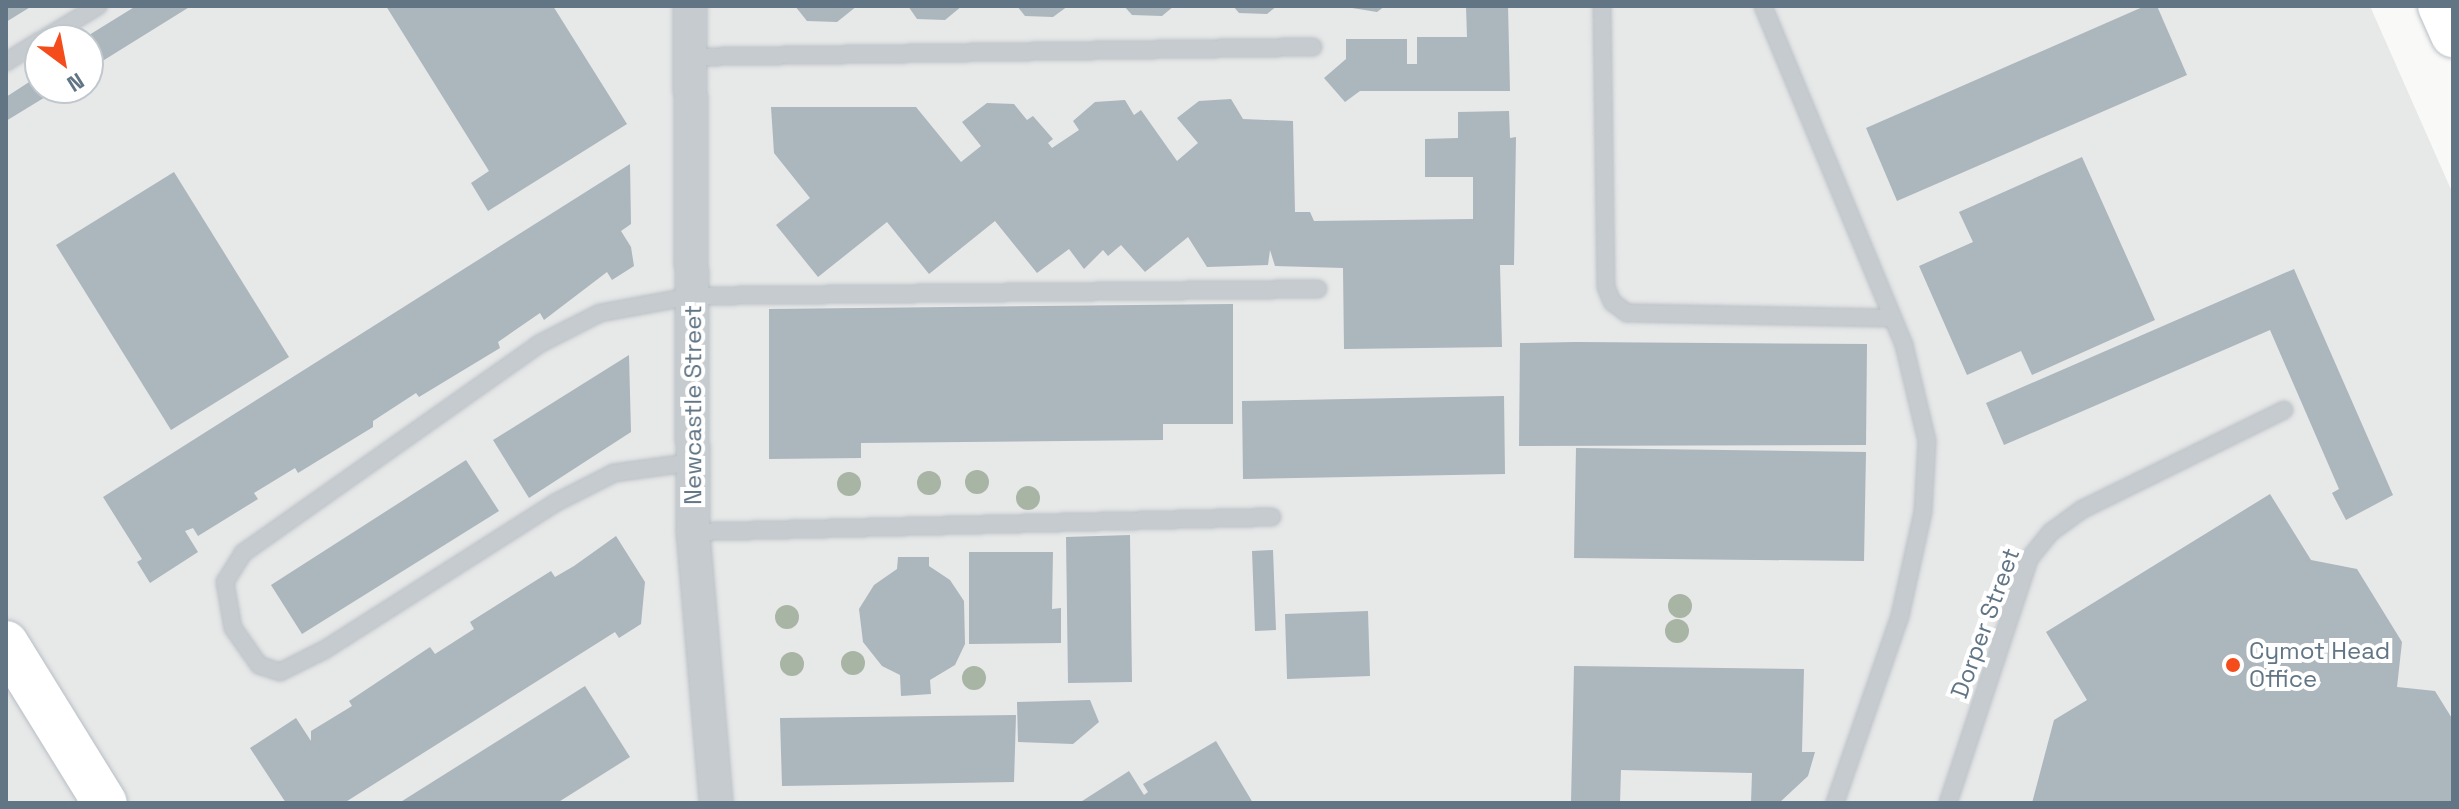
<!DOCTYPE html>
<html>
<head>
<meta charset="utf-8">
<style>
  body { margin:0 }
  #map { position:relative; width:2459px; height:809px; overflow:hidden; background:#f9f9f7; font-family:"Space Grotesk",sans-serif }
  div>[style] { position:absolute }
  .built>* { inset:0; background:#e7e8e8 }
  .building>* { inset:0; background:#acb6bd }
  .roads { filter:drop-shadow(0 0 2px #b8bfc4) drop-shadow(0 0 2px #b8bfc4) }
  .lane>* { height:16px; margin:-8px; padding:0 8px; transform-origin:8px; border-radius:8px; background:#c6cbcf }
  .street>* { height:32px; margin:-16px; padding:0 16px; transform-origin:16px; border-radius:16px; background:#c6cbcf }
  .secondary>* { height:44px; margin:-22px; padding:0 22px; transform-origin:22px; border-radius:22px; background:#fff }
  .highway>* { height:44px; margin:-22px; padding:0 22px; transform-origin:22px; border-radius:22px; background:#fff }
  .trees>* { width:24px; height:24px; margin:-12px; border-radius:50%; background:#a8b4a4 }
  .dots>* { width:22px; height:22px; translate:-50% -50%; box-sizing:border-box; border:4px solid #fff; border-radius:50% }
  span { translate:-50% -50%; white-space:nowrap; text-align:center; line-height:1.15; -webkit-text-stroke:8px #fff; paint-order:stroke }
  .street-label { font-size:24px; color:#617585 }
  .poi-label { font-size:24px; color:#617585 }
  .left { translate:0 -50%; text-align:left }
  .frame { position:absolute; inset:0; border:8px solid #617585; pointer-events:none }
  .north { position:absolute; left:24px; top:24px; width:80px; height:80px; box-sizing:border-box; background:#fff; border:2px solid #c0c8ce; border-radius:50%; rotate:148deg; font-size:22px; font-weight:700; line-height:32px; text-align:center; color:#617585 }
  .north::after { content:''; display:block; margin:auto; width:28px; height:36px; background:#f54c1b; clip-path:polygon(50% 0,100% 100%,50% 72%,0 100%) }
</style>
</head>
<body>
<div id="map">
  <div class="built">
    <i style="clip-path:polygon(evenodd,6px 6px,2370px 6px,2453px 194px,2453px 803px,6px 803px,6px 6px,40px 40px,88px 40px,88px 88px,40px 88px,40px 40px)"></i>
  </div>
  <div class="building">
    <i style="clip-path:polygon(6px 6px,32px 6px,6px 22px)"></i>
    <i style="clip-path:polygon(136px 6px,191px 6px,88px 70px,88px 40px,81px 40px)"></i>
    <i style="clip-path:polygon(386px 6px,553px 6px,627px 124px,488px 211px,471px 183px,489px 171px)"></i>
    <i style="clip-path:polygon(795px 6px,857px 6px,837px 22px,807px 21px)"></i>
    <i style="clip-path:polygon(908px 6px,962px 6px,945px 20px,917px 19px)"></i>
    <i style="clip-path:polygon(1017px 6px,1068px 6px,1053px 17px,1025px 16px)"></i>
    <i style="clip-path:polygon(1124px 6px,1174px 6px,1162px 16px,1132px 15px)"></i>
    <i style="clip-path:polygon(1233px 6px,1277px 6px,1267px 14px,1239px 13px)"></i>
    <i style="clip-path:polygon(1340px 6px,1385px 6px,1377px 12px)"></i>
    <i style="clip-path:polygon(1466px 6px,1508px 6px,1510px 91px,1360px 91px,1345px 102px,1324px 78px,1346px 59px,1346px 39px,1407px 39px,1407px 64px,1417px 64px,1417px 37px,1467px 37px)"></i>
    <i style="clip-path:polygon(2145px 6px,2157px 6px,2187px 75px,1897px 201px,1866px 128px)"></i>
    <i style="clip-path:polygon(40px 75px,40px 88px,60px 88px,6px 121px,6px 97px)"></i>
    <i style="clip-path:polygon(1231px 99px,1243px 119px,1293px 121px,1295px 212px,1310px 212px,1314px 221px,1473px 219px,1473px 177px,1425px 177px,1425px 139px,1458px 138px,1458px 112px,1509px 111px,1510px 138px,1516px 137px,1514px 265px,1500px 265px,1502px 347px,1344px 349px,1343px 268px,1275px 266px,1270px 250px,1268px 265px,1207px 267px,1188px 237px,1145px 272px,1121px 245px,1108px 256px,1103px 250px,1084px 269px,1069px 249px,1037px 273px,995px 221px,929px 274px,887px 222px,818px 277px,776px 225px,810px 198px,774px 153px,771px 107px,916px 107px,961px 162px,981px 146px,962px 122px,987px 103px,1014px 104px,1027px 120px,1033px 116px,1053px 139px,1048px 143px,1052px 148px,1079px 130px,1073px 121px,1095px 102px,1125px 100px,1134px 115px,1141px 110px,1177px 161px,1198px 143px,1177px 118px,1199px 101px)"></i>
    <i style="clip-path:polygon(2082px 157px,2155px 320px,2032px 375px,2021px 351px,1967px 375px,1919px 266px,1973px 242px,1959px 212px)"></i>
    <i style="clip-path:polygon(630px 164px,631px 224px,621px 231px,631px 247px,634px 266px,612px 280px,607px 272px,544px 320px,540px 313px,498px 342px,500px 348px,419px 397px,416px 393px,373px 421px,373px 427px,298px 473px,295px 468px,254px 493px,258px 499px,198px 536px,193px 528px,185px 531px,198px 552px,150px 583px,137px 562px,142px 559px,103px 497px)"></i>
    <i style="clip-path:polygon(174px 172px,289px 357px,171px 430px,56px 245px)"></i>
    <i style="clip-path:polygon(2294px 269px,2393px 495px,2346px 520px,2332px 493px,2339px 489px,2270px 330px,2004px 445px,1986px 403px)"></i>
    <i style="clip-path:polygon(1233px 304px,1233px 424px,1163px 424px,1163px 440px,861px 443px,861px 458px,769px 459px,769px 309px)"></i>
    <i style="clip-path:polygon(1576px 342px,1867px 344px,1866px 445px,1519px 446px,1520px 343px)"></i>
    <i style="clip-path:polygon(629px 355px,631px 432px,529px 498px,493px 440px)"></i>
    <i style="clip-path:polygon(1504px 396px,1505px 474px,1243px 479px,1242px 401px)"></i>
    <i style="clip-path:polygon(1576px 448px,1866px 452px,1864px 561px,1574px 558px)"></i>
    <i style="clip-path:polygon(466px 460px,499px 511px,302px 634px,271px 585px)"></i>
    <i style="clip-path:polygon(2270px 494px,2311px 560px,2357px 569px,2402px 642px,2397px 687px,2435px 691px,2453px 720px,2453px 803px,2032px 803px,2054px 720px,2087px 700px,2046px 632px)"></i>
    <i style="clip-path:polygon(1130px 535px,1132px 682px,1068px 683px,1066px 537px)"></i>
    <i style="clip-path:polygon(616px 536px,645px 582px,641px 624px,619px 638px,615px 632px,344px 803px,286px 803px,250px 748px,296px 718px,311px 741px,311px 731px,352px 706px,349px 701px,430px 647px,435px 654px,474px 629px,470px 622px,551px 571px,555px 577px,574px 566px)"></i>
    <i style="clip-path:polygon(1273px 550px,1276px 630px,1255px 631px,1252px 551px)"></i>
    <i style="clip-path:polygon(969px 552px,1053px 552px,1052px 609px,1061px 608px,1061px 643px,969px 644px)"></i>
    <i style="clip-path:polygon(898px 557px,929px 557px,929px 566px,950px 580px,964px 601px,965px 644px,955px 665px,930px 680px,931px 694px,901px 696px,900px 675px,882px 666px,863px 642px,859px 609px,874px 585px,897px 569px)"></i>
    <i style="clip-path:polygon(1368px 611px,1370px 676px,1287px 679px,1285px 614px)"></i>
    <i style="clip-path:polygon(1574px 666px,1804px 669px,1802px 752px,1815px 752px,1808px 776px,1779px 803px,1751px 803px,1752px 773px,1621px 770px,1620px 803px,1571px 803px)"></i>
    <i style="clip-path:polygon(585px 686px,630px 757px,557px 803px,399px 803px)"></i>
    <i style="clip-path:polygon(1090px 700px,1099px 722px,1073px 744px,1018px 742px,1017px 702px)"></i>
    <i style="clip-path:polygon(1016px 715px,1014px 782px,782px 786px,780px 718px)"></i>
    <i style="clip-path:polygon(1216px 741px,1253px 803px,1079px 803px,1129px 771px,1144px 795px,1148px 792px,1143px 784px)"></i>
  </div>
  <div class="roads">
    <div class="lane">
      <i style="left:1602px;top:6px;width:281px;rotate:89.2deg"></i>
      <i style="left:1606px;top:287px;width:16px;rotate:68deg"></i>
      <i style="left:1612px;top:302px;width:19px;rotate:36deg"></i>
      <i style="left:1627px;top:313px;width:265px;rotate:1.1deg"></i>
      <i style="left:1763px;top:6px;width:367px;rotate:67.4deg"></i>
      <i style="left:1904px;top:345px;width:99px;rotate:76.5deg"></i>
      <i style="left:1927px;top:441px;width:71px;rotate:93.2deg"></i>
      <i style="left:1923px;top:512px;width:107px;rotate:102.5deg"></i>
      <i style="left:1900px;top:616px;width:198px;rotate:109.2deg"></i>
      <i style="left:42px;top:40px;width:66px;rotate:-31.3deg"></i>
      <i style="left:689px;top:57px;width:624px;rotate:-0.92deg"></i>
      <i style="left:6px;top:62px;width:40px;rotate:-32deg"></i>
      <i style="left:694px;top:462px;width:81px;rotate:172.2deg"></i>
      <i style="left:614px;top:473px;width:66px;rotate:153deg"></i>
      <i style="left:555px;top:503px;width:274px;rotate:147.5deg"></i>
      <i style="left:324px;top:650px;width:49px;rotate:153.4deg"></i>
      <i style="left:280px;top:672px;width:22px;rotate:-162deg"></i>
      <i style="left:259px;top:665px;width:45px;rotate:-125.1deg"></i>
      <i style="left:233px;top:628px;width:47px;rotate:-99.9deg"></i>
      <i style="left:225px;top:582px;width:34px;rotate:-58deg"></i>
      <i style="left:243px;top:553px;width:362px;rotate:-35.2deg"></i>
      <i style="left:539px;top:344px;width:68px;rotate:-26.9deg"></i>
      <i style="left:600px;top:313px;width:95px;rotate:-10.4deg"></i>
      <i style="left:693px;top:296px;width:625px;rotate:-0.64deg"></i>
      <i style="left:693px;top:532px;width:579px;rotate:-1.48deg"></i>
      <i style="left:1948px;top:803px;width:257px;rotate:-71.6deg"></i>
      <i style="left:2029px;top:559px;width:35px;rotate:-51deg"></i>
      <i style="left:2051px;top:532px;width:39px;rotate:-36deg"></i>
      <i style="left:2083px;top:509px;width:224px;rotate:-26.2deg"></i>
    </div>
    <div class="street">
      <i style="left:690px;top:6px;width:526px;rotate:89.67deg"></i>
      <i style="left:693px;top:532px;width:272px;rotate:85.1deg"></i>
    </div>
    <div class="secondary">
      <i style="left:6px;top:643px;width:188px;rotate:58.3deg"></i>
    </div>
    <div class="highway">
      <i style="left:2440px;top:6px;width:32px;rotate:66deg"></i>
    </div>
  </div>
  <div class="trees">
    <i style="left:977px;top:482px"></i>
    <i style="left:929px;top:483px"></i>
    <i style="left:849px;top:484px"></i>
    <i style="left:1028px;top:498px"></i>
    <i style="left:1680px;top:606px"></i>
    <i style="left:787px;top:617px"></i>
    <i style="left:1677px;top:631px"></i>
    <i style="left:853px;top:663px"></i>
    <i style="left:792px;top:664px"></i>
    <i style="left:974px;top:678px"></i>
  </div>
  <div class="dots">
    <i style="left:2233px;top:665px;background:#f54c1b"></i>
  </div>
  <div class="street-label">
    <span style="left:693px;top:405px;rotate:-90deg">Newcastle Street</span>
    <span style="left:1985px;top:623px;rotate:-70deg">Dorper Street</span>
  </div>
  <div class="poi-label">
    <span class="left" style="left:2249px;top:665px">Cymot Head<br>Office</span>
  </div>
  <div class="frame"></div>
  <div class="north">N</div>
</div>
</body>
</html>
